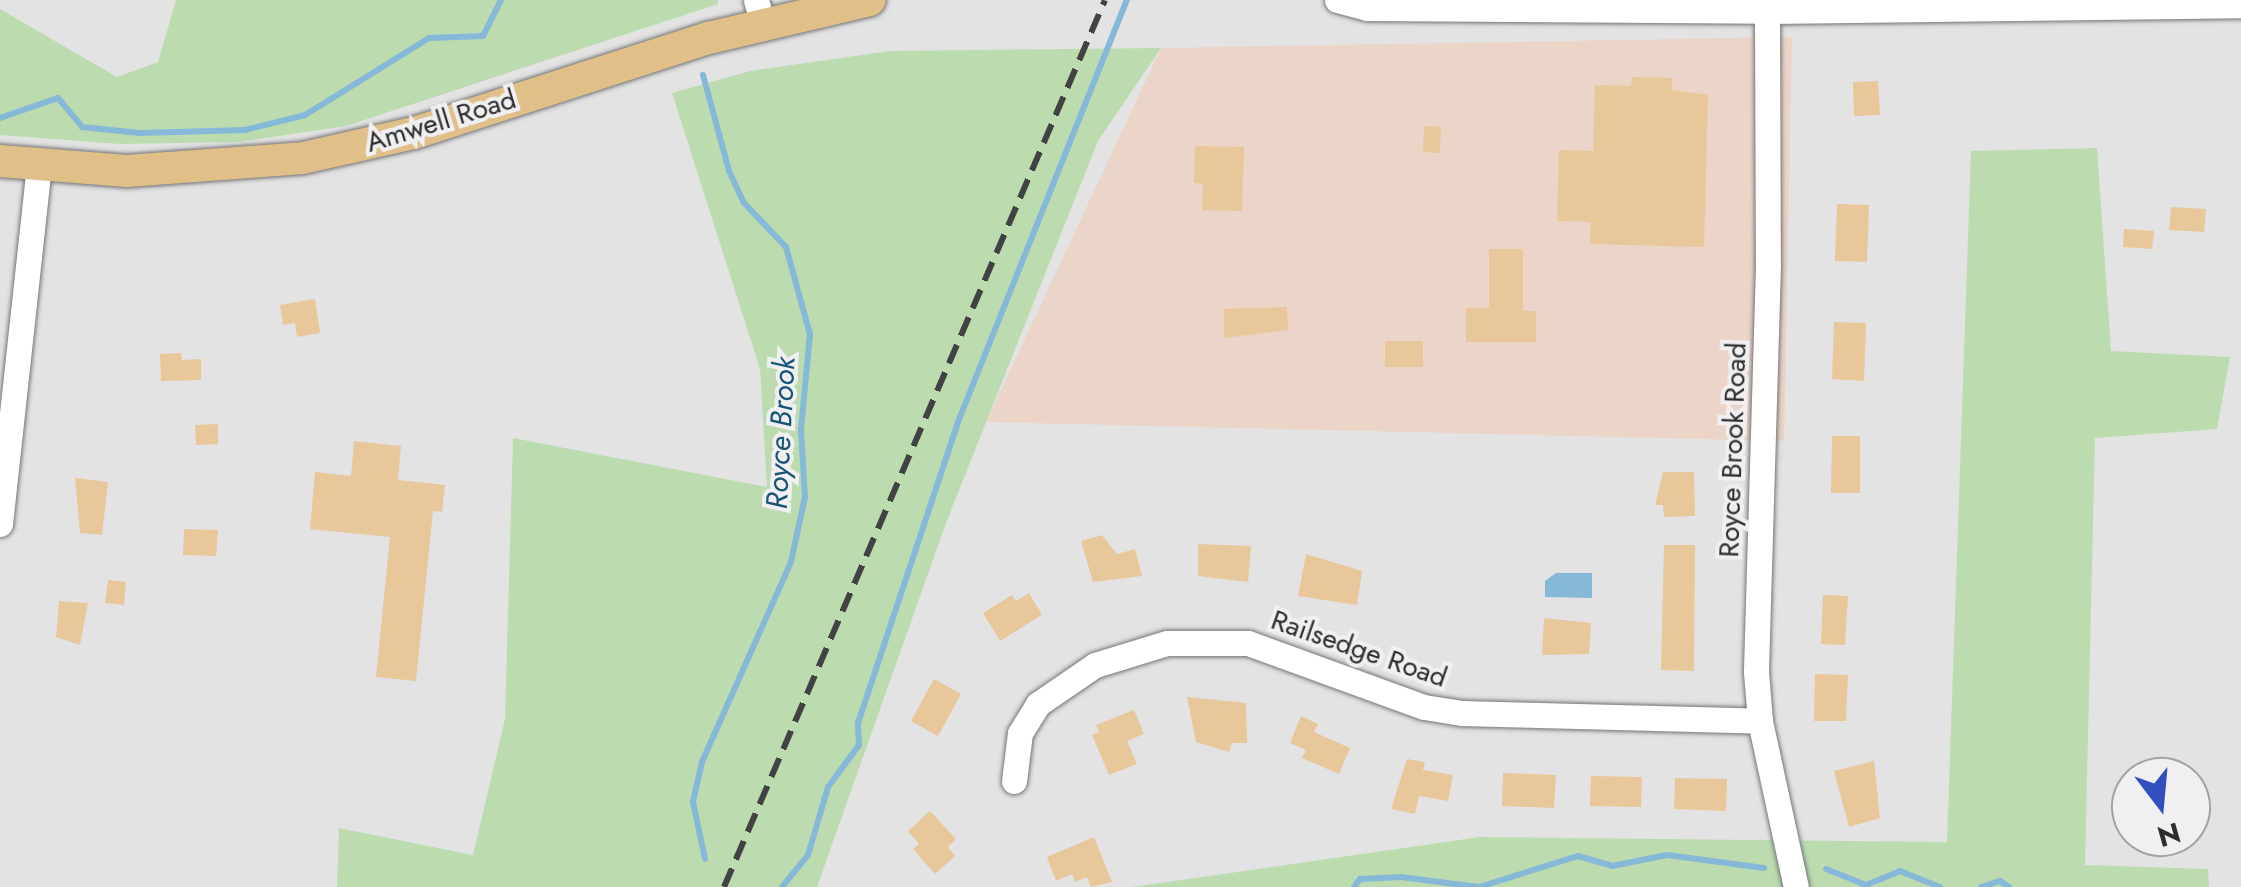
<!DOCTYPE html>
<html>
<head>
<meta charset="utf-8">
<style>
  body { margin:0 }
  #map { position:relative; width:2241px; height:887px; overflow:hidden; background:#e3e3e4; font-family:Jost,sans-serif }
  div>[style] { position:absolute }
  .commercial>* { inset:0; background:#ead5c8 }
  .green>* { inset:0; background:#bcdcb0 }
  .water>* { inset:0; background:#86b8d8 }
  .stream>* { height:6px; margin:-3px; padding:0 3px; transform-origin:3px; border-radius:3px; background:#86b8d8 }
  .building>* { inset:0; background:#e8c79a }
  .roads { filter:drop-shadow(0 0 2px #757677) drop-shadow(0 0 2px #757677) }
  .minor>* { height:25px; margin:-12.5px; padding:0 12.5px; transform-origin:12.5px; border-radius:12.5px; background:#fff }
  .major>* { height:32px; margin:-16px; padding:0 16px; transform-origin:16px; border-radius:16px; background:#e0bf88 }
  .rail>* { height:6px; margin-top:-3px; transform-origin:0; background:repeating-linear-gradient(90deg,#424243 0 20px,transparent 0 30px) }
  span { translate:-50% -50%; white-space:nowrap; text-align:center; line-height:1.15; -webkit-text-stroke:8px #f0f0f2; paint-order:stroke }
  .street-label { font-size:28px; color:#2d2d2e }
  .water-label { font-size:30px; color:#1a5475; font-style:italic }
  .north { position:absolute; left:2111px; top:757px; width:100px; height:100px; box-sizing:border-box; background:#f0f0f2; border:2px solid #a2a2a4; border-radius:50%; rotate:164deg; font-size:28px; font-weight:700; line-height:40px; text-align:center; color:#2d2d2e }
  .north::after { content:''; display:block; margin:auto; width:35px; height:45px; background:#334ebf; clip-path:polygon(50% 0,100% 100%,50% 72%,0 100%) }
</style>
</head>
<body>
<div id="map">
  <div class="commercial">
    <i style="clip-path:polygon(1792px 37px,1784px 441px,986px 422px,1161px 48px)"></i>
  </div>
  <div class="green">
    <i style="clip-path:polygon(176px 0,718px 0,718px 4px,346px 126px,239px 142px,120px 144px,0 135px,0 9px,117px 77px,158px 62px)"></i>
    <i style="clip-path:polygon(1161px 48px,1098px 141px,946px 523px,817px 887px,337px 887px,339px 828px,473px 855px,505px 719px,513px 438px,767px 487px,760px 369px,672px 93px,750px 71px,890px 51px)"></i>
    <i style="clip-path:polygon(2097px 148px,2111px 351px,2230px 357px,2217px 429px,2095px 438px,2085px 865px,2208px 869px,2209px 887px,1132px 887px,1480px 837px,1947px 842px,1971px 151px)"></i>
  </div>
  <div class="water">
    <i style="clip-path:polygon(1556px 573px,1592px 573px,1592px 598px,1545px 597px,1545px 581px)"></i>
  </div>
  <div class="stream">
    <i style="left:703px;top:75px;width:99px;rotate:74.8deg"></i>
    <i style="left:729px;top:171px;width:35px;rotate:65deg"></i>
    <i style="left:744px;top:203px;width:61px;rotate:46.3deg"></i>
    <i style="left:786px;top:247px;width:90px;rotate:74.6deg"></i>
    <i style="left:810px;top:334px;width:96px;rotate:95.4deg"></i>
    <i style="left:801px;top:430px;width:67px;rotate:86.6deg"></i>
    <i style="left:805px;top:497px;width:66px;rotate:102.2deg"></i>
    <i style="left:791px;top:562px;width:219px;rotate:114deg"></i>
    <i style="left:702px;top:762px;width:41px;rotate:102.7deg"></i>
    <i style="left:693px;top:802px;width:58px;rotate:78.1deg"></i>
    <i style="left:0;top:118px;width:61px;rotate:-19deg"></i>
    <i style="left:58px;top:98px;width:38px;rotate:50deg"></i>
    <i style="left:82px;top:127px;width:58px;rotate:5.9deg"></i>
    <i style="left:140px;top:133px;width:105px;rotate:-1.6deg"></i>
    <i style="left:245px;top:130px;width:62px;rotate:-14deg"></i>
    <i style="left:305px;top:115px;width:146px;rotate:-31.8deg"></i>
    <i style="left:429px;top:38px;width:54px;rotate:-2.1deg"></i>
    <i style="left:483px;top:36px;width:40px;rotate:-63.4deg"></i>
    <i style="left:1826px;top:869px;width:43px;rotate:21.8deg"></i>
    <i style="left:1866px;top:885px;width:37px;rotate:-22deg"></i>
    <i style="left:1900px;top:871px;width:43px;rotate:21.8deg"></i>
    <i style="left:782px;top:887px;width:41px;rotate:-50.9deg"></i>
    <i style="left:808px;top:855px;width:71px;rotate:-73.6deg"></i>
    <i style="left:828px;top:787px;width:52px;rotate:-53.6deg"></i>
    <i style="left:859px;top:745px;width:22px;rotate:-93deg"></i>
    <i style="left:858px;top:723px;width:323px;rotate:-71.6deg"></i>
    <i style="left:960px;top:417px;width:449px;rotate:-68.2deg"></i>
    <i style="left:1354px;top:887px;width:10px;rotate:-53deg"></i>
    <i style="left:1360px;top:879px;width:41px;rotate:-2.8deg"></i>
    <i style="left:1401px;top:877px;width:78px;rotate:7.4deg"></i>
    <i style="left:1479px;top:887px;width:104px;rotate:-17.4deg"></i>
    <i style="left:1578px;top:856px;width:35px;rotate:16deg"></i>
    <i style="left:1612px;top:866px;width:56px;rotate:-11.3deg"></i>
    <i style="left:1667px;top:855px;width:98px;rotate:7.6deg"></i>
    <i style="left:1981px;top:887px;width:20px;rotate:-18deg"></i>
    <i style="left:2000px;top:881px;width:11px;rotate:34deg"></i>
  </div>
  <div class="building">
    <i style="clip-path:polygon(1632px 77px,1672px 78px,1672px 90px,1708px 95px,1704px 247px,1590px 244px,1591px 222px,1557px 221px,1559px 150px,1593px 151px,1595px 85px,1631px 86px)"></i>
    <i style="clip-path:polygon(1878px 81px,1880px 115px,1854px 116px,1853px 82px)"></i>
    <i style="clip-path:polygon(1424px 126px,1441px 127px,1440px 153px,1423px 152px)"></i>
    <i style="clip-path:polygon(1195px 146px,1244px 147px,1242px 211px,1202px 210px,1203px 184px,1194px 183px)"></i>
    <i style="clip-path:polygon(1837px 204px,1869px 205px,1867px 262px,1835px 261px)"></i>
    <i style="clip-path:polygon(2171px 207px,2206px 209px,2204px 232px,2169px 230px)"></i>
    <i style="clip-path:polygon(2124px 229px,2154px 231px,2152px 249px,2123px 247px)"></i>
    <i style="clip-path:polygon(1489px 249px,1523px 249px,1523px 311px,1536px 311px,1536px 342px,1466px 342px,1466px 308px,1489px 308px)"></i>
    <i style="clip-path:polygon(315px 299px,320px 333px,297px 337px,295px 323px,283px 325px,280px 305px)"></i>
    <i style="clip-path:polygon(1287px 307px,1288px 330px,1224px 338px,1224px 309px)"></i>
    <i style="clip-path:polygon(1834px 322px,1866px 323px,1864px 381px,1832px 379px)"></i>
    <i style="clip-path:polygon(1385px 341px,1423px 341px,1423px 367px,1385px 367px)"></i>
    <i style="clip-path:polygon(181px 353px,182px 360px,201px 359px,201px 380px,161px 381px,160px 354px)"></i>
    <i style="clip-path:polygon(218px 424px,218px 444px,196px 445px,195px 425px)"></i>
    <i style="clip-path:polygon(1832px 436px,1860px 436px,1860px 493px,1831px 493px)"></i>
    <i style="clip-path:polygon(354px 441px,401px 446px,398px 480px,445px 485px,442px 512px,433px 511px,416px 681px,376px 677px,390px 537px,310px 529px,315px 472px,351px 476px)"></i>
    <i style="clip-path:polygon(1663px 472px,1694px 472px,1695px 516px,1664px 517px,1663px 505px,1655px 505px)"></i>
    <i style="clip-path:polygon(75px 478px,108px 482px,102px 535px,80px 533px)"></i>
    <i style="clip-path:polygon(184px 529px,218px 530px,216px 556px,183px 555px)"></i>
    <i style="clip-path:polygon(1102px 535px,1117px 554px,1135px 549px,1142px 576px,1093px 582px,1081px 541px)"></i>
    <i style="clip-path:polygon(1198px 544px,1251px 546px,1248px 582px,1198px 576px)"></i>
    <i style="clip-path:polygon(1664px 545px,1695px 545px,1694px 671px,1661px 670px)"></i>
    <i style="clip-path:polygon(1306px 554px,1362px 571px,1357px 605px,1298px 596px)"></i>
    <i style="clip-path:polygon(108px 580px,126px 582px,124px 605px,105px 603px)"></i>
    <i style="clip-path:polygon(1029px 593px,1042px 615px,1000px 641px,983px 613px,1012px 595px,1016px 601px)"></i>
    <i style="clip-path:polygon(1823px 595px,1848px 596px,1845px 645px,1821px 644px)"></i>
    <i style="clip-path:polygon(59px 601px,88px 603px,80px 645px,56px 637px)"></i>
    <i style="clip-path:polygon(1544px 618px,1591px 623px,1589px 654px,1542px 655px)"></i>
    <i style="clip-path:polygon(1815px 674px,1848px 675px,1846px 721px,1814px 721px)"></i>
    <i style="clip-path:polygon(934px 679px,961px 694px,938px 736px,911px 721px)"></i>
    <i style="clip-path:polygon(1187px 697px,1246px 703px,1247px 743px,1232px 743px,1229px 752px,1196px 742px)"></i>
    <i style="clip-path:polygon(1134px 710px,1144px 734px,1127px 741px,1137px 764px,1109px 775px,1092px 735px,1099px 732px,1096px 725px)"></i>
    <i style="clip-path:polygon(1301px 716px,1318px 724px,1314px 732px,1350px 748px,1339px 774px,1302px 758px,1306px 750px,1290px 743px)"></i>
    <i style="clip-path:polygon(1407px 759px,1425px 762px,1423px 770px,1453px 775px,1448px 801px,1419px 796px,1415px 814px,1391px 809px)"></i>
    <i style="clip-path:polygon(1874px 761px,1880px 818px,1849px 827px,1834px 771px)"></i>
    <i style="clip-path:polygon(1503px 773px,1556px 775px,1554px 808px,1502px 806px)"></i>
    <i style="clip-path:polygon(1591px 776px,1642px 777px,1641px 807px,1590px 806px)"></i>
    <i style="clip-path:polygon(1675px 778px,1727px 779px,1726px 811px,1674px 809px)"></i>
    <i style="clip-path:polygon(930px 811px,956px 839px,948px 847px,955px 856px,935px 874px,913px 849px,919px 844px,908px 831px)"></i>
    <i style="clip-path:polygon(1094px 837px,1112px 882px,1091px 887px,1087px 877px,1075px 882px,1072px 874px,1056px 881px,1047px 857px)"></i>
  </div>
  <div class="roads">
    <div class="minor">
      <i style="left:756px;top:0;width:26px;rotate:74deg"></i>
      <i style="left:1337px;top:0;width:31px;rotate:15deg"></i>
      <i style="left:1367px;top:8px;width:400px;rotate:0.4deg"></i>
      <i style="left:1767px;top:11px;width:474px;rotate:-0.7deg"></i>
      <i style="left:1767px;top:11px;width:254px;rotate:89.8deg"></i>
      <i style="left:1768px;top:265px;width:407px;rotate:91.7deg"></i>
      <i style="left:1756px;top:672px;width:49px;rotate:85.3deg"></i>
      <i style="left:1760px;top:721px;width:170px;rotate:77.8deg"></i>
      <i style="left:0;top:524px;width:360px;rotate:-83.8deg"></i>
      <i style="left:1014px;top:781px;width:48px;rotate:-82.9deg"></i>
      <i style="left:1020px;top:733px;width:34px;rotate:-58deg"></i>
      <i style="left:1038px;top:704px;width:69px;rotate:-34.4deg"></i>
      <i style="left:1095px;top:665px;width:75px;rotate:-17deg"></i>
      <i style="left:1167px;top:643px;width:81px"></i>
      <i style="left:1248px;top:643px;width:187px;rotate:20deg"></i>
      <i style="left:1424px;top:707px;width:39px;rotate:9deg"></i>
      <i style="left:1463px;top:713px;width:297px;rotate:1.5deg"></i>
    </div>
    <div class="major">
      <i style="left:0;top:161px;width:127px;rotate:4.5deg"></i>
      <i style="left:127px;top:171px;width:176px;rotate:-4.2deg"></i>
      <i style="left:303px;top:158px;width:114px;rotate:-12.7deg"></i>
      <i style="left:414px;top:133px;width:310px;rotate:-17.9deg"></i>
      <i style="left:709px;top:38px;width:165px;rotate:-13.3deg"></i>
    </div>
  </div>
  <div class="rail">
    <i style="left:724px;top:887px;width:965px;rotate:-66.75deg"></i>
  </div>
  <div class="street-label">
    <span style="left:441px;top:121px;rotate:-17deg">Amwell Road</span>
    <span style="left:1733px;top:450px;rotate:-88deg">Royce Brook Road</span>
    <span style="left:1359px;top:649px;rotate:19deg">Railsedge Road</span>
  </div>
  <div class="water-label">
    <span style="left:781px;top:433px;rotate:-87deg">Royce Brook</span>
  </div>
  <div class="north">N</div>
</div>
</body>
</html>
